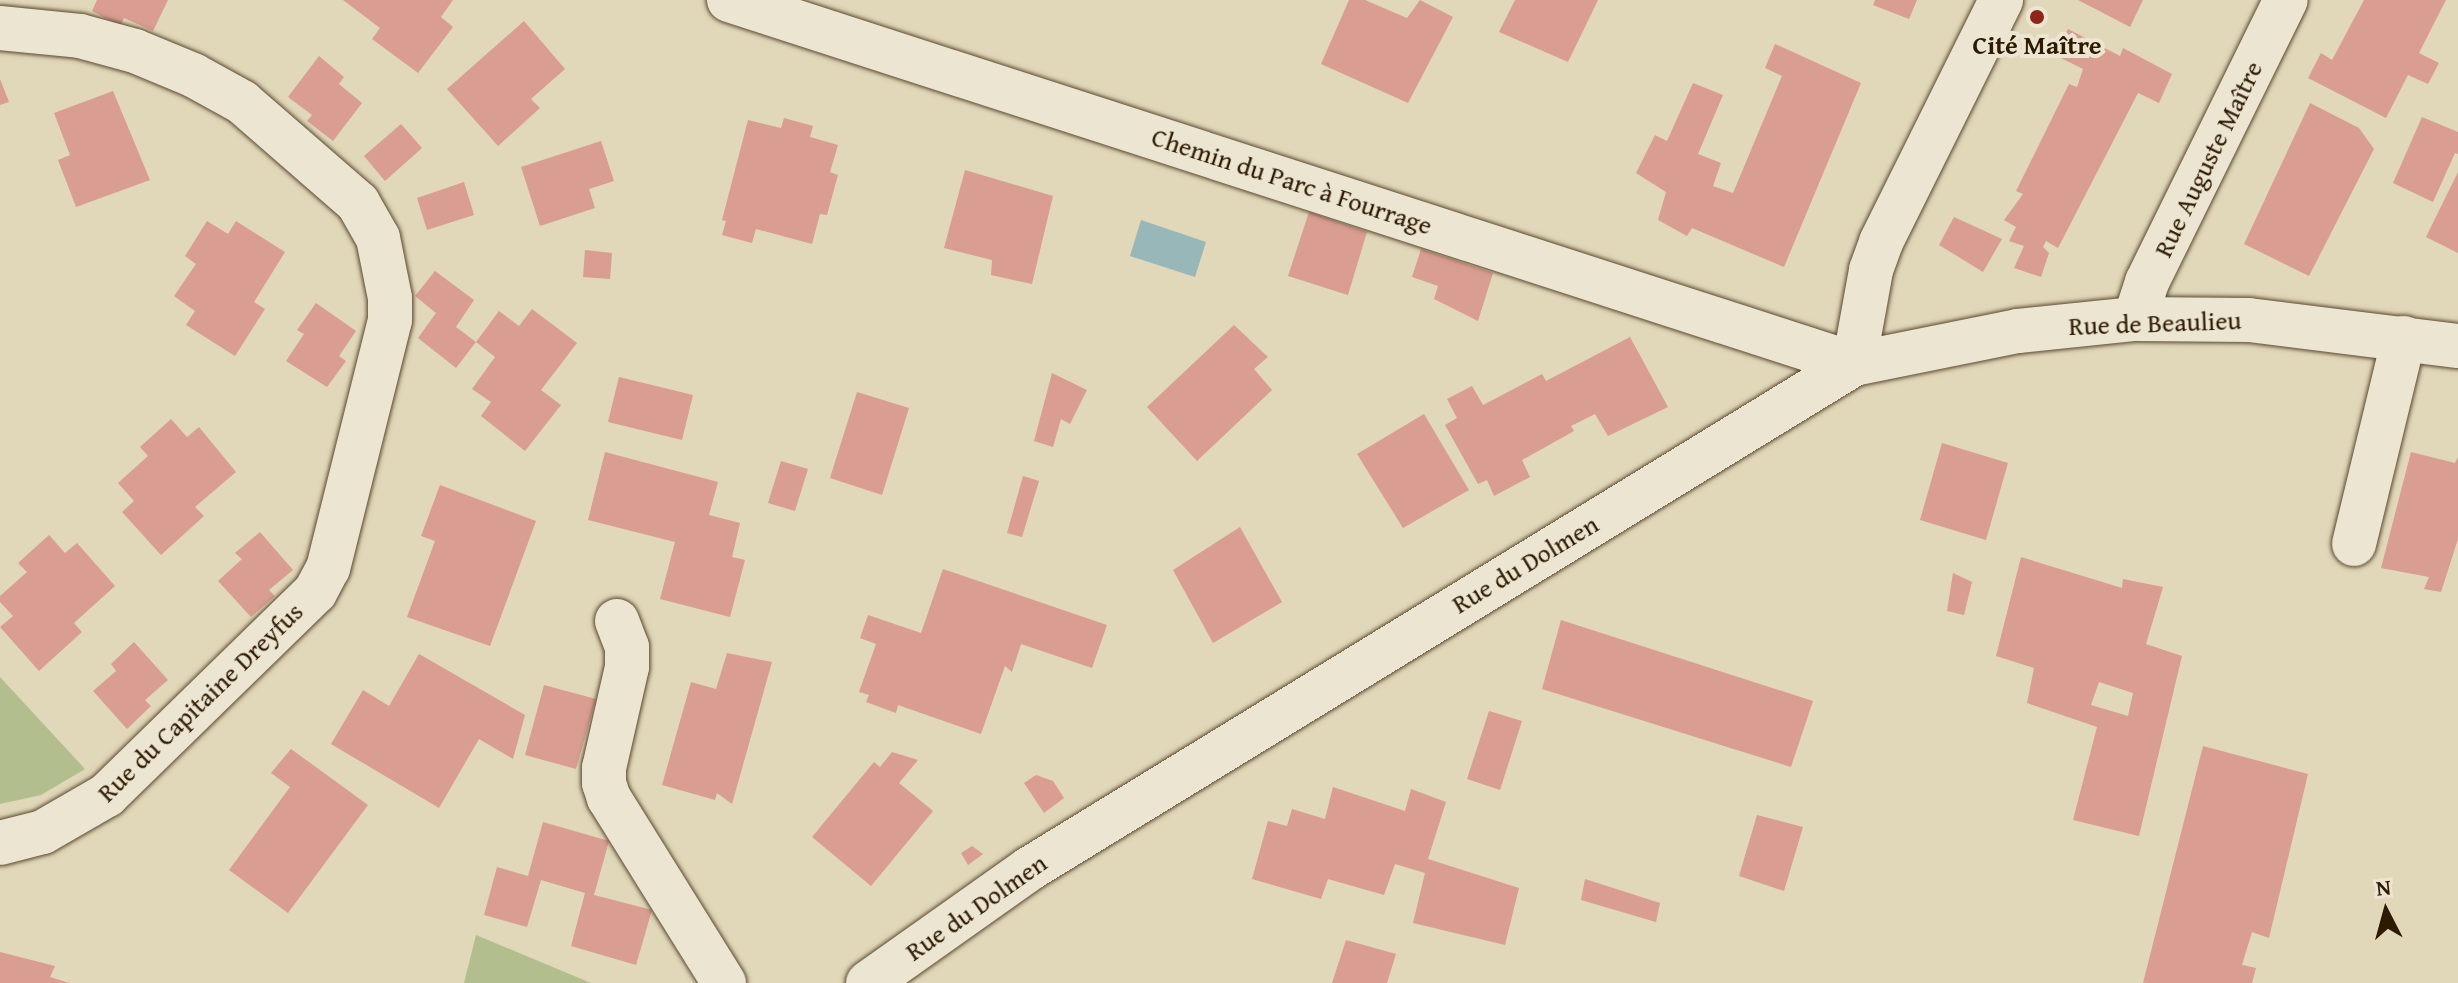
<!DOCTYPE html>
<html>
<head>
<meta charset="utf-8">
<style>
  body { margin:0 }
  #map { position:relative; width:2458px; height:983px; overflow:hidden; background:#e1d7b9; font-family:"Gentium Book Plus",serif }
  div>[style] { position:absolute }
  .green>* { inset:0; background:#b3be8f }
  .water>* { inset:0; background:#97b7b8 }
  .building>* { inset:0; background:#d99d91 }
  .roads { filter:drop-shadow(0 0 2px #5b492f) drop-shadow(0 0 2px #5b492f) }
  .minor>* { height:44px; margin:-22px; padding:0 22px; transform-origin:22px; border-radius:22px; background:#ece5d2 }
  .dots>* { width:22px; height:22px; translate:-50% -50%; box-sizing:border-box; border:4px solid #ece5d2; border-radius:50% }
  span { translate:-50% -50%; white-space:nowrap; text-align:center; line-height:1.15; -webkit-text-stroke:8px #ece5d2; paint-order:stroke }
  .poi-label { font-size:26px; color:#2e1a01; font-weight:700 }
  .street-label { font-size:26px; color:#2e1a01 }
  .north { position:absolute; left:2346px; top:871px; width:80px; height:80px; -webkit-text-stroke:6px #ece5d2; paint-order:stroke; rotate:354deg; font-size:22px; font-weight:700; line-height:32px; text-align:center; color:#2e1a01 }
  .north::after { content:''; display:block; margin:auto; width:28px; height:36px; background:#2e1a01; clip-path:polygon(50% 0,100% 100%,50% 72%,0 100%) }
</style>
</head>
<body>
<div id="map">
  <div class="green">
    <i style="clip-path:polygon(0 677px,85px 769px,41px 795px,0 804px)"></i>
    <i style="clip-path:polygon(476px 935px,591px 983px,464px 983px)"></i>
  </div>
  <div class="water">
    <i style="clip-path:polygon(1141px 220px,1206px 242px,1195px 277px,1130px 256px)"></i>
  </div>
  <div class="building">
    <i style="clip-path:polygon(97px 0,168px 0,153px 31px,124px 18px,120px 26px,92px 11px)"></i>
    <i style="clip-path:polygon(343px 0,453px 0,441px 17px,453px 27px,418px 73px,372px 39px,380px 28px)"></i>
    <i style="clip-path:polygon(1349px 0,1365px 0,1407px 18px,1420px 0,1453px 17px,1408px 103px,1321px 64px)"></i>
    <i style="clip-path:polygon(1515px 0,1598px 0,1568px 62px,1499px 32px)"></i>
    <i style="clip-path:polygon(1875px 0,1917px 0,1909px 19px,1873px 5px)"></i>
    <i style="clip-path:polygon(2078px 0,2143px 0,2130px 27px)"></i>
    <i style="clip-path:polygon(2364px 0,2446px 0,2419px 53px,2439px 63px,2428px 84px,2408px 75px,2386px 118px,2308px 78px,2321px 53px,2332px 60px)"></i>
    <i style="clip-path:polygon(524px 21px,565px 69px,531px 99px,540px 108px,498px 146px,447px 89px)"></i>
    <i style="clip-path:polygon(2068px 29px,2120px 56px,2123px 48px,2172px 74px,2159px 103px,2138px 93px,2058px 248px,2046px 241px,2043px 247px,2049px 253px,2041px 277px,2014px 268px,2024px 246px,2009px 241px,2016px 227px,2004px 220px,2023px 194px,2016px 191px,2069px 84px,2077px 87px,2083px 69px,2055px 55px)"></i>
    <i style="clip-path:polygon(1775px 44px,1861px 83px,1784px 267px,1692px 228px,1687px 236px,1658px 220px,1666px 192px,1636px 173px,1655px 135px,1667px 141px,1693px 83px,1723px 95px,1698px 154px,1721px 163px,1713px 186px,1733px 193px,1782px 76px,1765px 68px)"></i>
    <i style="clip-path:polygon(319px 56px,344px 77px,339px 84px,362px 103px,333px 141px,307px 121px,312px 115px,288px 97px)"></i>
    <i style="clip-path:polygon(0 79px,9px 102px,0 105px)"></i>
    <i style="clip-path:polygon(113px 91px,150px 180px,76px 207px,58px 160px,70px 155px,54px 113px)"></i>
    <i style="clip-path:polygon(2310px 103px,2359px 128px,2374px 149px,2309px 276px,2244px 244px)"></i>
    <i style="clip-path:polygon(2422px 117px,2458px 132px,2458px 154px,2455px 153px,2433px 202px,2393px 183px)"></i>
    <i style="clip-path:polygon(784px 118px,813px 126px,810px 137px,838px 145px,830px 172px,838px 175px,827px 215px,820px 214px,812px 244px,756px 229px,752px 243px,722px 235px,726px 221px,722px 220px,748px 120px,781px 128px)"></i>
    <i style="clip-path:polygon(401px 124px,422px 148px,385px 181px,364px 156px)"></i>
    <i style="clip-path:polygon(601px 141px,614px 181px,589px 189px,595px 208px,540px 226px,521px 167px)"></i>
    <i style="clip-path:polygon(965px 170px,1053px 196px,1032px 284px,991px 275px,992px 260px,944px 248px)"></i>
    <i style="clip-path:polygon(2458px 172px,2458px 253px,2426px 237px)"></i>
    <i style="clip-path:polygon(464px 182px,474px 215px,427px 230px,417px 198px)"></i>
    <i style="clip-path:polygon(1309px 212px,1367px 232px,1348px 295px,1288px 276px)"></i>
    <i style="clip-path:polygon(1954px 217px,2002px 239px,1983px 272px,1939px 245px)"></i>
    <i style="clip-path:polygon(207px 221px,228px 234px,236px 221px,285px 252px,254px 302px,265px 309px,235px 356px,186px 325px,195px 311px,174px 296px,196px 264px,185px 256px)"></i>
    <i style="clip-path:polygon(1421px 249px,1493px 273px,1478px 321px,1434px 299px,1438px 286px,1412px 277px)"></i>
    <i style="clip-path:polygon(585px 250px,612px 253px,610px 279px,583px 277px)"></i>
    <i style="clip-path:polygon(435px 271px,474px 300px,456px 327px,476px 342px,456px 368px,418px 338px,436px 313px,415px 296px)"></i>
    <i style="clip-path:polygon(316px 303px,356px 331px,339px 356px,346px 361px,327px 387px,286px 361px,304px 334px,297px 330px)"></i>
    <i style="clip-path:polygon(532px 309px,577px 343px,541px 390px,561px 405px,525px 451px,481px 416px,491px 402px,472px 389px,495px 357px,476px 342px,499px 311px,519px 326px)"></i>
    <i style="clip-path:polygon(1234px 325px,1268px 357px,1254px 369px,1272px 390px,1197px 461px,1147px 407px)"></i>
    <i style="clip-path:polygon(1630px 337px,1668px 407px,1608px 436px,1595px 414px,1571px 426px,1574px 431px,1522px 460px,1530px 477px,1494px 496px,1487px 480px,1478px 484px,1445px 425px,1457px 418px,1447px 399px,1472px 386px,1483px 405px,1542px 374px,1546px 381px)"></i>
    <i style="clip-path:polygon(1052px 373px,1087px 390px,1070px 424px,1061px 419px,1053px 447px,1034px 441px)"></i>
    <i style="clip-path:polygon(619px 377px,693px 395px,682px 440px,608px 422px)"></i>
    <i style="clip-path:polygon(857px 392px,909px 408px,882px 495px,830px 478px)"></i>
    <i style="clip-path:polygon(1424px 414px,1469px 490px,1403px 528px,1357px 454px)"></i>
    <i style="clip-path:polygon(171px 419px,187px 437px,199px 427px,236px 472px,195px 507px,204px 516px,161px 555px,122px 512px,134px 501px,118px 483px,148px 456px,140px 447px)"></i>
    <i style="clip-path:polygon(1942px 443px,2008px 463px,1986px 540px,1920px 520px)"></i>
    <i style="clip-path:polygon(605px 452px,718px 482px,709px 515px,740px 523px,732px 557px,745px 560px,730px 617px,660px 599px,675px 542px,588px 520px)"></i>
    <i style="clip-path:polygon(2411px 452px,2455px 463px,2458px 457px,2458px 539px,2441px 592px,2424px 589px,2429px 577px,2381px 568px)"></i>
    <i style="clip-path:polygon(781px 461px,808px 469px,795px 511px,768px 503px)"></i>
    <i style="clip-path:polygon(1023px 476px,1039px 481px,1022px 537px,1007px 533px)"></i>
    <i style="clip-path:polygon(440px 485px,536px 521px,490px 646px,407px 617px,435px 541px,421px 536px)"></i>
    <i style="clip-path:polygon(1240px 527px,1282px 602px,1213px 643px,1173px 570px)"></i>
    <i style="clip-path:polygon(260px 532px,293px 570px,269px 590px,275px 596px,251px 617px,218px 581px,242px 559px,235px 553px)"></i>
    <i style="clip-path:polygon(49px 535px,65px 553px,77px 543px,115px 586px,74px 623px,82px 632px,39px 671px,0 627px,13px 616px,0 602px,0 596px,27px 572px,18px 563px)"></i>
    <i style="clip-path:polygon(evenodd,2021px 557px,2122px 588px,2123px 579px,2163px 587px,2146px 644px,2182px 656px,2139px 836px,2073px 820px,2097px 727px,2027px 703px,2034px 668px,1996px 656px,2021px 557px,2099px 682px,2133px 693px,2128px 716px,2091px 705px,2099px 682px)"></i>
    <i style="clip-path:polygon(943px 569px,1107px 625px,1092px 668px,1021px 644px,1012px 672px,1005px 666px,981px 734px,898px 705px,896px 713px,866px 702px,869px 695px,859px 692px,876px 644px,860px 638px,868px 615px,921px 633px)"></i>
    <i style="clip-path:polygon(1953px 573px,1972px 582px,1964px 615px,1947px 611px)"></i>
    <i style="clip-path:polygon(1561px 620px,1813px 701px,1791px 767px,1542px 689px)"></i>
    <i style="clip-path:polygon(134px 642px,168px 680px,145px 700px,151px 706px,127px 729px,93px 691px,116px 671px,111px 664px)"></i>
    <i style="clip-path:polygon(727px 653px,772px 662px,732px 804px,717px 793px,715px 800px,662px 785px,691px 682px,716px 689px)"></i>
    <i style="clip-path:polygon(419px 654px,525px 715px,513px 759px,479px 739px,439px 808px,331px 744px,363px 690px,389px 706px)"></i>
    <i style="clip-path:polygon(544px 685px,596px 699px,576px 769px,525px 755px)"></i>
    <i style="clip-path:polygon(1489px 711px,1522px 721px,1500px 790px,1467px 779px)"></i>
    <i style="clip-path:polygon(2203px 746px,2308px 774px,2269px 938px,2252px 932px,2242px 965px,2256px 968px,2252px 983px,2143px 983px)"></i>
    <i style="clip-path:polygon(291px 749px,368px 805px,288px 913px,229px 870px,290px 787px,271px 773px)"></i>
    <i style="clip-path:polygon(892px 752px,918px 760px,899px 783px,933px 811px,871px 886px,812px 837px,874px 762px,880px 767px)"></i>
    <i style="clip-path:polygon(1036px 775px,1053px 781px,1064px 798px,1044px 813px,1024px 783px)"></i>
    <i style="clip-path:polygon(1333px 787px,1405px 811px,1411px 789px,1446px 802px,1428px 859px,1519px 888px,1505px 945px,1413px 923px,1425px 873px,1395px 864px,1384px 895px,1328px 879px,1321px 899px,1252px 879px,1268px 821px,1287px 826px,1292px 809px,1325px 819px)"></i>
    <i style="clip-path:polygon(1757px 815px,1803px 827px,1784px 891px,1739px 876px)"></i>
    <i style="clip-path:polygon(543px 822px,609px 841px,594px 895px,652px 910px,636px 965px,571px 946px,585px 893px,541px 880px,527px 927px,484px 915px,497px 867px,528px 876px)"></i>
    <i style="clip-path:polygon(972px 846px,983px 854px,968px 865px,961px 853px)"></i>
    <i style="clip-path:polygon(1585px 879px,1660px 903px,1656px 922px,1581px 900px)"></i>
    <i style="clip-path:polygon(1346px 940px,1396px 954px,1387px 983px,1332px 983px)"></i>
    <i style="clip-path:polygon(0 952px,55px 966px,50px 977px,69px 983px,0 983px)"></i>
  </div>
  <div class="roads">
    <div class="minor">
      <i style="left:729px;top:0;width:1182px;rotate:17.93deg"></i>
      <i style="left:0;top:28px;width:80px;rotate:5.7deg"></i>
      <i style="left:80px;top:36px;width:57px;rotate:15.3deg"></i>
      <i style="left:135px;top:51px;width:63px;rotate:22.5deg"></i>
      <i style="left:193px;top:75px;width:56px;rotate:28.9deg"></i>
      <i style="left:242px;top:102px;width:154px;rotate:41deg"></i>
      <i style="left:358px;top:203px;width:40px;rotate:60.3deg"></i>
      <i style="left:378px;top:238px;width:61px;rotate:78.7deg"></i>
      <i style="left:390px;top:298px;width:22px;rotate:90deg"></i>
      <i style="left:390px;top:320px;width:256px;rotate:104deg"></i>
      <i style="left:328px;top:568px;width:27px;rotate:118deg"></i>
      <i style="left:315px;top:592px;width:291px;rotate:135.7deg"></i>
      <i style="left:107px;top:795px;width:74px;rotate:150deg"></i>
      <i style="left:43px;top:832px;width:44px;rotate:165.7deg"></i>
      <i style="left:2135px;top:319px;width:39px;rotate:-72deg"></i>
      <i style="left:2147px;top:282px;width:314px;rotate:-63.8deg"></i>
      <i style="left:1854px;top:364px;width:96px;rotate:-79.7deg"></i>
      <i style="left:1871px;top:270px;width:30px;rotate:-70deg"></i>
      <i style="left:1881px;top:242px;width:270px;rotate:-63.6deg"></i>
      <i style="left:2354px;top:544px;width:212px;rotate:-76.4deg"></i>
      <i style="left:617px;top:621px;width:28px;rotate:69deg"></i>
      <i style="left:627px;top:647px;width:20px;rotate:90deg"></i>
      <i style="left:627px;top:667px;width:104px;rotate:102.8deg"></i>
      <i style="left:604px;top:768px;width:15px;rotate:90deg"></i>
      <i style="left:604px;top:783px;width:16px;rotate:72deg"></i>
      <i style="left:609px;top:798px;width:218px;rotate:58.1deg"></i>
      <i style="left:868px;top:983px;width:197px;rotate:-35.3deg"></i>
      <i style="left:1029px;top:869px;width:967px;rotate:-31.47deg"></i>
      <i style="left:1854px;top:364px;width:167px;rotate:-11.4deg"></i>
      <i style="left:2018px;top:331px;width:118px;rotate:-5.9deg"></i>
      <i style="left:2135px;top:319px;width:114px;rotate:0.5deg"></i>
      <i style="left:2249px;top:320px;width:211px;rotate:7.1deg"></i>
    </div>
  </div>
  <div class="dots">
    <i style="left:2037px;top:17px;background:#8f2418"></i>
  </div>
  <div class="poi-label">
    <span style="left:2037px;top:45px">Cité Maître</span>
  </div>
  <div class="street-label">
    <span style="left:2208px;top:159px;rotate:-64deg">Rue Auguste Maître</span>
    <span style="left:1292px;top:181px;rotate:18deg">Chemin du Parc à Fourrage</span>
    <span style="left:2155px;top:323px;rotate:-2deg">Rue de Beaulieu</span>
    <span style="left:1525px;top:564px;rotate:-31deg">Rue du Dolmen</span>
    <span style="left:200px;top:702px;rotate:-44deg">Rue du Capitaine Dreyfus</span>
    <span style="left:976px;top:907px;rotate:-35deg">Rue du Dolmen</span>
  </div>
  <div class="north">N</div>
</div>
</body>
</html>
